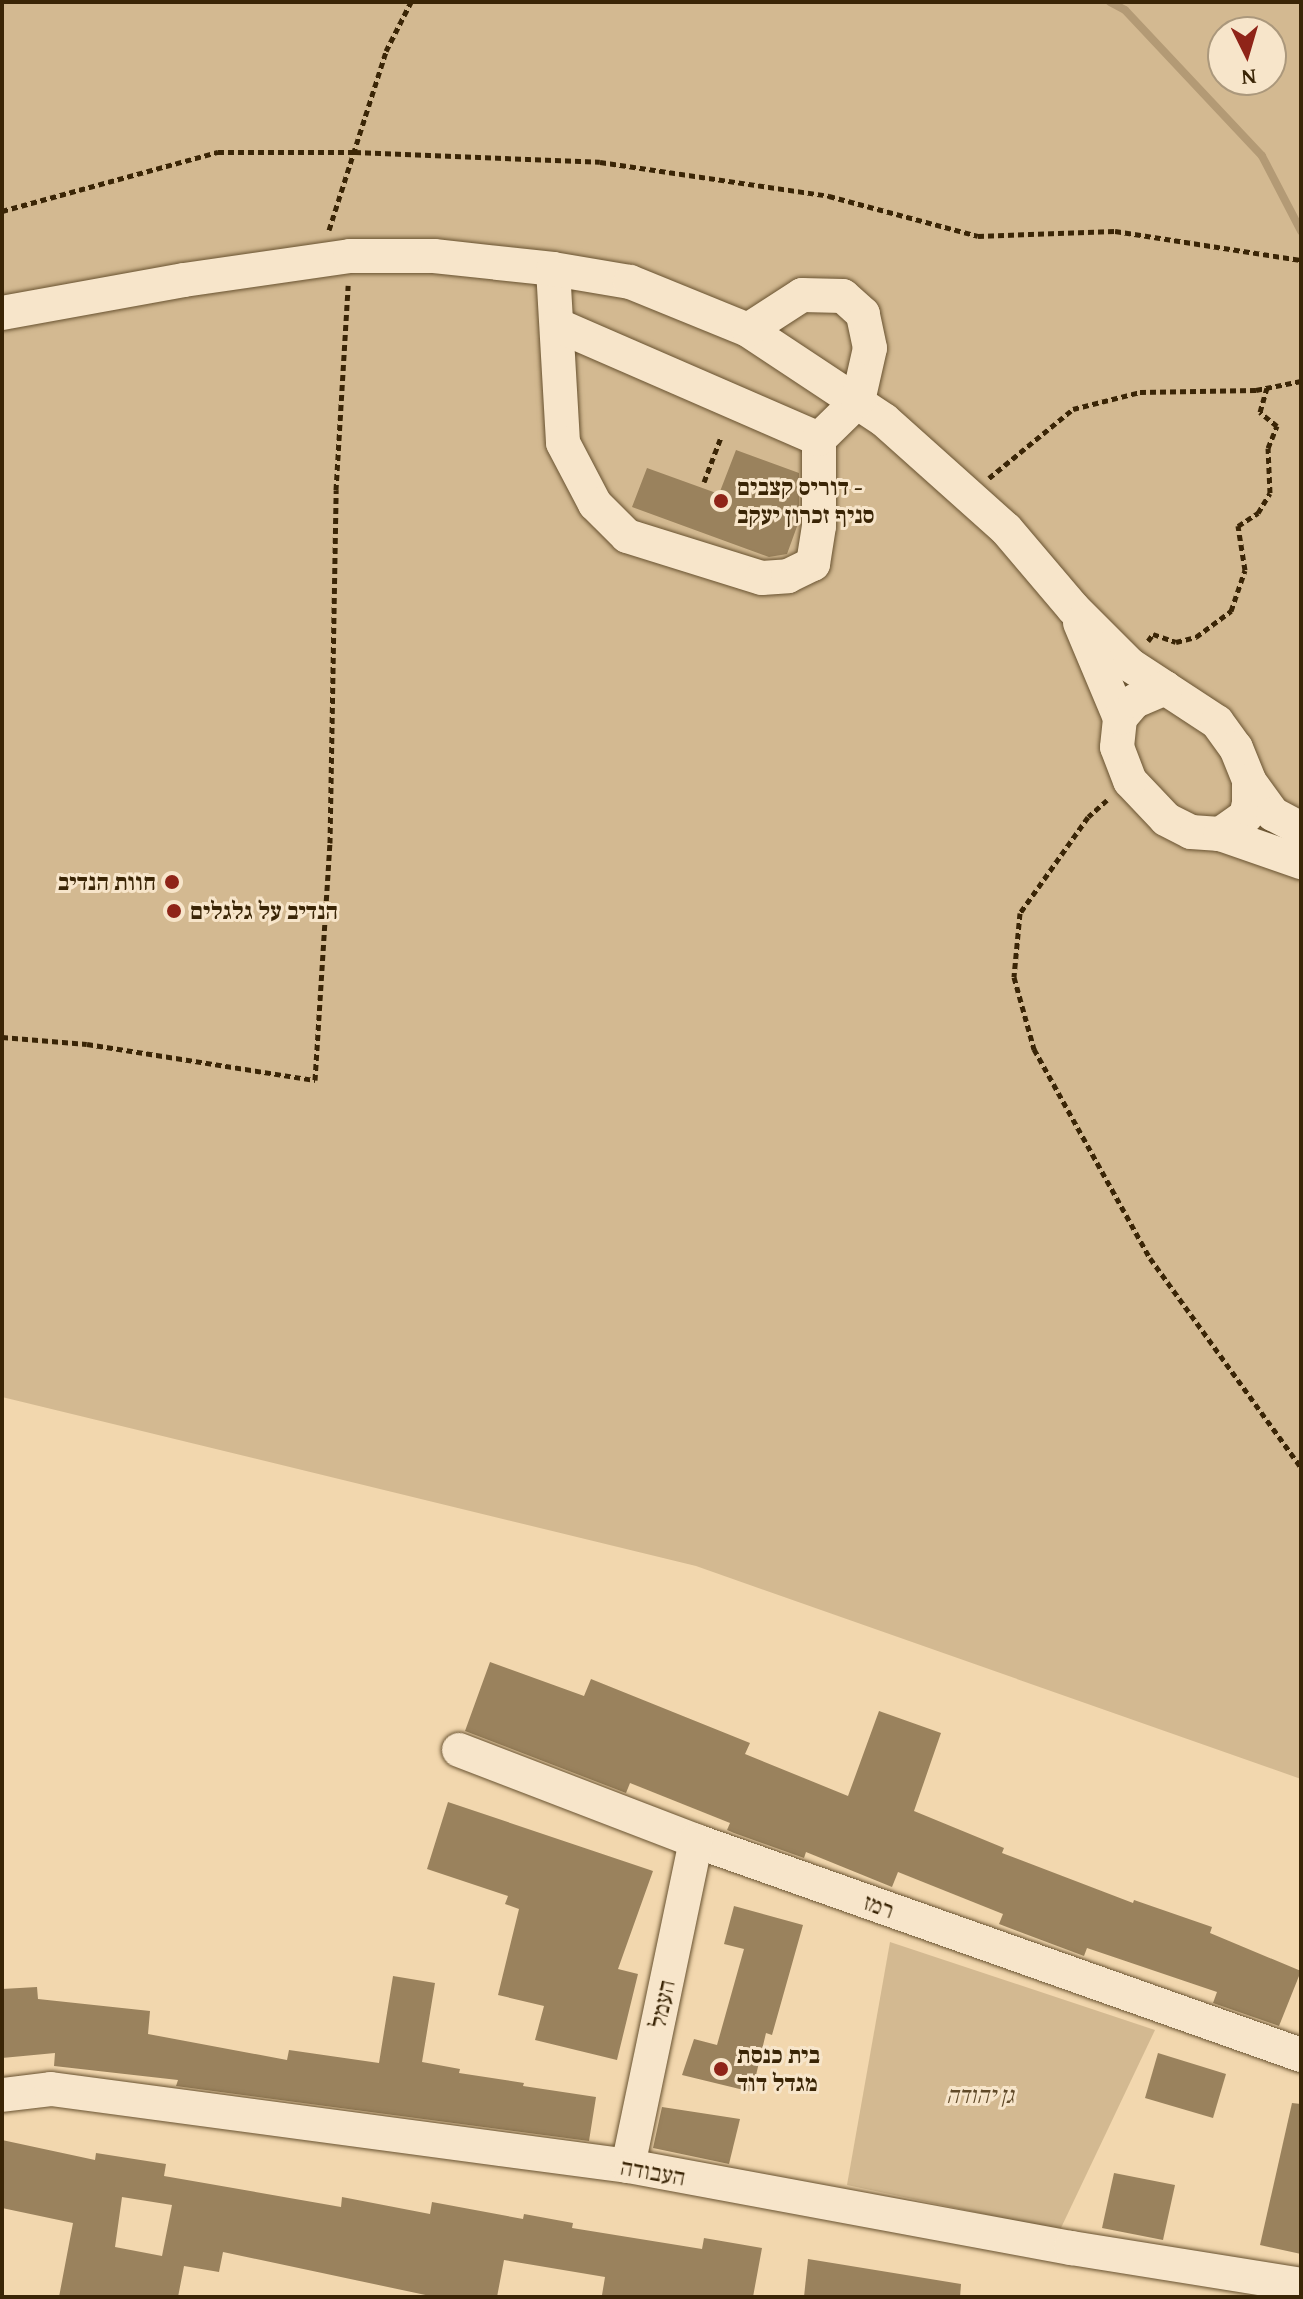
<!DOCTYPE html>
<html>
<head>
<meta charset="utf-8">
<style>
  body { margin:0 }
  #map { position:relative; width:1303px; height:2299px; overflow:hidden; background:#f2d7ae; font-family:"Gentium Book Plus","Frank Ruhl Libre",serif }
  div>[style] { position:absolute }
  .green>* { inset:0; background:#d3b991 }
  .stream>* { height:8px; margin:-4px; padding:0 4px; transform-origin:4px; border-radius:4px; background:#b39a75 }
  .building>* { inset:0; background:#9a825d }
  .path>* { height:5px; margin-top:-2.5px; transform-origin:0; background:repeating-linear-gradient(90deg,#3a2506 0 6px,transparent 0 10px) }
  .roads { filter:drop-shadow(0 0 2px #685230) drop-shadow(0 0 2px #685230) }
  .minor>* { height:34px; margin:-17px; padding:0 17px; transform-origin:17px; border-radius:17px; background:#f7e5ca }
  .dots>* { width:22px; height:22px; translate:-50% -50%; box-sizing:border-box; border:4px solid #f7e5ca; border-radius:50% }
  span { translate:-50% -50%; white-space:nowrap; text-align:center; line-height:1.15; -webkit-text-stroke:6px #f7e5ca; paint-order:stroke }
  .poi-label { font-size:24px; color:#3a2506; font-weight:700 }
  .left { translate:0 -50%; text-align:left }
  .right { translate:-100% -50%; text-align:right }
  .street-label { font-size:24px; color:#3a2506 }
  .park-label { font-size:24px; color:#604a29; font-style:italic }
  .frame { position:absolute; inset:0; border:4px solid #3a2506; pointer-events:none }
  .north { position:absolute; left:1207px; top:16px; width:80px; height:80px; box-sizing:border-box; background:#f7e5ca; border:2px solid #ab987c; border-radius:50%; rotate:175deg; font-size:22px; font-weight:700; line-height:32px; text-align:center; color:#3a2506 }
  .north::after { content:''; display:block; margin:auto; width:28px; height:36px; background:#8f2418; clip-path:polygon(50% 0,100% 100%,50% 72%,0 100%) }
</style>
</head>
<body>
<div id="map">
  <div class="green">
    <i style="clip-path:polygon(evenodd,2px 2px,1301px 2px,1301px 1779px,696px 1566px,2px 1397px,2px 2px,1223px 32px,1271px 32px,1271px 80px,1223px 80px,1223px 32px)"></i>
    <i style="clip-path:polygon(890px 1942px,1155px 2030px,1060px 2230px,847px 2185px)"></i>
  </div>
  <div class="stream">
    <i style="left:1110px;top:2px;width:17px;rotate:28deg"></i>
    <i style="left:1125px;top:10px;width:200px;rotate:46.8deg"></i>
    <i style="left:1262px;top:156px;width:85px;rotate:62.5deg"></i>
  </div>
  <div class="building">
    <i style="clip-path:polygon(736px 450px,799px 473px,799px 521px,787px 554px,769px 557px,632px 507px,647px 468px,719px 494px)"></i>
    <i style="clip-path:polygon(490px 1662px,584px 1696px,591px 1679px,750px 1743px,745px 1754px,848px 1796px,879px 1711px,941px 1733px,914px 1811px,1004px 1848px,1002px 1853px,1133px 1903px,1134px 1900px,1212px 1927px,1210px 1933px,1301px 1971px,1279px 2026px,1213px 2003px,1217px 1992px,1087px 1948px,1084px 1956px,999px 1924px,1003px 1914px,898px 1872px,892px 1887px,806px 1852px,804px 1858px,734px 1833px,727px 1830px,730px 1823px,630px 1783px,626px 1793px,465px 1731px)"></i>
    <i style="clip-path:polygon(448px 1802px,653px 1871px,618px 1969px,638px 1974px,617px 2060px,535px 2040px,544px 2006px,498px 1995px,519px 1909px,505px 1904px,508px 1896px,427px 1869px)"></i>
    <i style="clip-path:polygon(734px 1906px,803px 1925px,772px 2035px,766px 2033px,752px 2092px,682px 2075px,694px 2039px,717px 2045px,744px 1949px,724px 1944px)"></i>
    <i style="clip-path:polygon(393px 1976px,435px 1983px,422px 2062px,460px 2069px,459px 2073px,524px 2083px,523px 2086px,596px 2097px,589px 2141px,176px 2086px,178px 2080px,54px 2066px,55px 2053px,2px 2058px,2px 1989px,37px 1987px,38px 1999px,150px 2011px,148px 2034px,287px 2060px,289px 2050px,379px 2063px)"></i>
    <i style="clip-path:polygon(1158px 2053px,1226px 2074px,1213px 2118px,1145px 2098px)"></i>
    <i style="clip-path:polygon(1292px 2103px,1301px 2104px,1301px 2254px,1260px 2245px)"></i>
    <i style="clip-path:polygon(662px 2107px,740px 2119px,729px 2164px,653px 2148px)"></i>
    <i style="clip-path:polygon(evenodd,2px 2140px,95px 2160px,96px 2153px,166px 2164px,164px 2176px,341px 2207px,342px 2197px,430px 2214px,432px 2202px,523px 2219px,524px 2214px,573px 2223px,572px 2228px,702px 2249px,704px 2238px,762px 2248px,753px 2297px,616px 2297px,602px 2295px,605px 2277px,504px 2260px,497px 2297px,435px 2297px,223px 2252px,219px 2272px,184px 2266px,178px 2297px,59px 2297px,73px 2223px,2px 2208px,2px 2140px,122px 2197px,172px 2205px,162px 2256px,115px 2247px,122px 2197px)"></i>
    <i style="clip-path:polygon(1114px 2173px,1175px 2185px,1163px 2240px,1102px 2228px)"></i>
    <i style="clip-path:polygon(808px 2259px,961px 2284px,960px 2297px,804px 2297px)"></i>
  </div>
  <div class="path">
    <i style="left:2px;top:211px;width:224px;rotate:-15.3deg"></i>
    <i style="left:218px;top:152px;width:137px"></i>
    <i style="left:355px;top:152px;width:245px;rotate:2.3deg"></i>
    <i style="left:600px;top:162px;width:232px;rotate:8.4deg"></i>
    <i style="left:829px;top:196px;width:154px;rotate:15deg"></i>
    <i style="left:978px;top:236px;width:137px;rotate:-2.1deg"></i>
    <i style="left:1115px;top:231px;width:188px;rotate:8.9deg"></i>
    <i style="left:329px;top:230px;width:188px;rotate:-72.3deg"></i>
    <i style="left:386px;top:51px;width:55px;rotate:-63deg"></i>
    <i style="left:989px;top:478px;width:109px;rotate:-39.4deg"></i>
    <i style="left:1073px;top:409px;width:69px;rotate:-14.2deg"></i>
    <i style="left:1140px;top:392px;width:116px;rotate:-1deg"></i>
    <i style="left:1256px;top:390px;width:46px;rotate:-11.3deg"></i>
    <i style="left:704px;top:482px;width:48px;rotate:-69.3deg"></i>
    <i style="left:1148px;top:641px;width:9px;rotate:-54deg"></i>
    <i style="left:1153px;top:634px;width:24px;rotate:19deg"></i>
    <i style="left:1176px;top:642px;width:21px;rotate:-14deg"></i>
    <i style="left:1196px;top:637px;width:44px;rotate:-36.6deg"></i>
    <i style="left:1231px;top:611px;width:43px;rotate:-71.1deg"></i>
    <i style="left:1245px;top:570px;width:45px;rotate:-99deg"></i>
    <i style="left:1238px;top:526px;width:24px;rotate:-33deg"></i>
    <i style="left:1258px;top:513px;width:23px;rotate:-59deg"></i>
    <i style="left:1270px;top:493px;width:45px;rotate:-92.5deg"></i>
    <i style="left:1268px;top:448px;width:24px;rotate:-68deg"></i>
    <i style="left:1277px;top:426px;width:22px;rotate:-141deg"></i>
    <i style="left:1260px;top:412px;width:25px;rotate:-74deg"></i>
    <i style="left:1107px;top:800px;width:25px;rotate:138deg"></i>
    <i style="left:1088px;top:817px;width:118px;rotate:125.3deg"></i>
    <i style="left:1020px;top:913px;width:64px;rotate:95.4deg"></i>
    <i style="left:1014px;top:977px;width:75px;rotate:74.5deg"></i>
    <i style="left:1034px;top:1049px;width:239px;rotate:61deg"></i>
    <i style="left:1150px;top:1258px;width:258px;rotate:54.2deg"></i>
    <i style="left:2px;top:1037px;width:85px;rotate:4.7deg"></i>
    <i style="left:87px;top:1044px;width:231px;rotate:9deg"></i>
    <i style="left:315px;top:1080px;width:237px;rotate:-86.4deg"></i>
    <i style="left:330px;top:843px;width:353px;rotate:-89deg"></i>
    <i style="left:336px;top:490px;width:205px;rotate:-86.6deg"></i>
  </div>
  <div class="roads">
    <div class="minor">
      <i style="left:553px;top:269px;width:174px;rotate:86.7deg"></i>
      <i style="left:563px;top:443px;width:69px;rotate:62.3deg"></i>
      <i style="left:595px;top:504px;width:45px;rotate:45deg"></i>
      <i style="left:627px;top:536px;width:141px;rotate:17.3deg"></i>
      <i style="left:762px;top:578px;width:26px;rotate:-4deg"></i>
      <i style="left:788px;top:576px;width:28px;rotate:-26deg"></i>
      <i style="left:813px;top:564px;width:38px;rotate:-81deg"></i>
      <i style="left:819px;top:526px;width:87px;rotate:-90deg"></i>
      <i style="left:2px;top:313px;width:185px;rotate:-10.3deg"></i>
      <i style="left:184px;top:280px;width:168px;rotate:-8.2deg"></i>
      <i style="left:350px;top:256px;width:84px"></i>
      <i style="left:434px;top:256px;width:120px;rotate:6.2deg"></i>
      <i style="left:553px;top:269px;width:78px;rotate:9.6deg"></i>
      <i style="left:630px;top:282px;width:127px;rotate:22.1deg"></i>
      <i style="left:748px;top:330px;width:163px;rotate:33.5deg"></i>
      <i style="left:884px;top:420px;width:164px;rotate:41.8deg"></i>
      <i style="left:1006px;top:529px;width:104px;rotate:49.7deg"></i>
      <i style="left:1073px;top:608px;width:81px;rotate:45deg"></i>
      <i style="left:1130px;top:665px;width:42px;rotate:33.3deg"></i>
      <i style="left:557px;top:325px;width:286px;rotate:23.5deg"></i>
      <i style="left:819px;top:439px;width:54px;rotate:-44.3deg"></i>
      <i style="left:858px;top:401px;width:54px;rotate:-77.2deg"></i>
      <i style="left:870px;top:348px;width:35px;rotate:-102deg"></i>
      <i style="left:863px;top:314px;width:27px;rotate:-138deg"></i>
      <i style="left:843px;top:296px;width:41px;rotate:-178.6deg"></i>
      <i style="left:802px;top:295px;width:64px;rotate:147.1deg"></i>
      <i style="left:1080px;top:623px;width:103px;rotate:67.2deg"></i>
      <i style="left:1165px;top:688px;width:62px;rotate:33.2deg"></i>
      <i style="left:1217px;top:722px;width:32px;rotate:54deg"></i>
      <i style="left:1236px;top:748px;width:35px;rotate:68deg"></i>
      <i style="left:1249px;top:781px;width:22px;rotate:90deg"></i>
      <i style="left:1249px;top:803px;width:13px;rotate:103deg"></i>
      <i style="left:1246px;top:816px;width:32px;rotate:145deg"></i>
      <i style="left:1220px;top:834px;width:29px;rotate:-176deg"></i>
      <i style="left:1191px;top:832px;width:28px;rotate:-153deg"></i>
      <i style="left:1166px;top:819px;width:52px;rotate:-133.5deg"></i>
      <i style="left:1130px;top:781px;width:36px;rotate:-111deg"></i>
      <i style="left:1117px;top:747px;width:29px;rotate:-84deg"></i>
      <i style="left:1120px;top:718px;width:23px;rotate:-49deg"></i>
      <i style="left:1135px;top:701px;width:33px;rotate:-23deg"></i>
      <i style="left:1249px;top:781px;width:41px;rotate:54deg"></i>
      <i style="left:1273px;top:814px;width:32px;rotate:28deg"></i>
      <i style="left:1220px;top:834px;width:86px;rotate:19.1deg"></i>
      <i style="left:459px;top:1750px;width:254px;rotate:21deg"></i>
      <i style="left:696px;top:1841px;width:642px;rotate:19.48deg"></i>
      <i style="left:2px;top:2095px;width:49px;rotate:-7deg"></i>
      <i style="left:51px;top:2089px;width:582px;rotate:7.6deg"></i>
      <i style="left:628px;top:2166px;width:451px;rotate:10.5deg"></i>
      <i style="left:1071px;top:2248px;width:233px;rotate:9.1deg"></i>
      <i style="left:628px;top:2166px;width:332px;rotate:-78.2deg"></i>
    </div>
  </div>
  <div class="dots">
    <i style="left:721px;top:501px;background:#8f2418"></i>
    <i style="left:172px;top:882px;background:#8f2418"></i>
    <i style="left:174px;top:911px;background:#8f2418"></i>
    <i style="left:721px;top:2069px;background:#8f2418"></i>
  </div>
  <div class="poi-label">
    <span class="left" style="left:737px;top:501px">דוריס קצבים -<br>סניף זכרון יעקב</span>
    <span class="right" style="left:156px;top:882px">חוות הנדיב</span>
    <span class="left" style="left:190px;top:911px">הנדיב על גלגלים</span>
    <span class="left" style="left:737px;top:2069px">בית כנסת<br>מגדל דוד</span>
  </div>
  <div class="street-label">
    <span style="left:879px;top:1906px;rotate:20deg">רמז</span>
    <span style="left:662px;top:2004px;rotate:-78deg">העמל</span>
    <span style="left:653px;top:2172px;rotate:10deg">העבודה</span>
  </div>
  <div class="park-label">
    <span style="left:980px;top:2095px">גן יהודה</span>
  </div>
  <div class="frame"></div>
  <div class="north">N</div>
</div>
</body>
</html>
